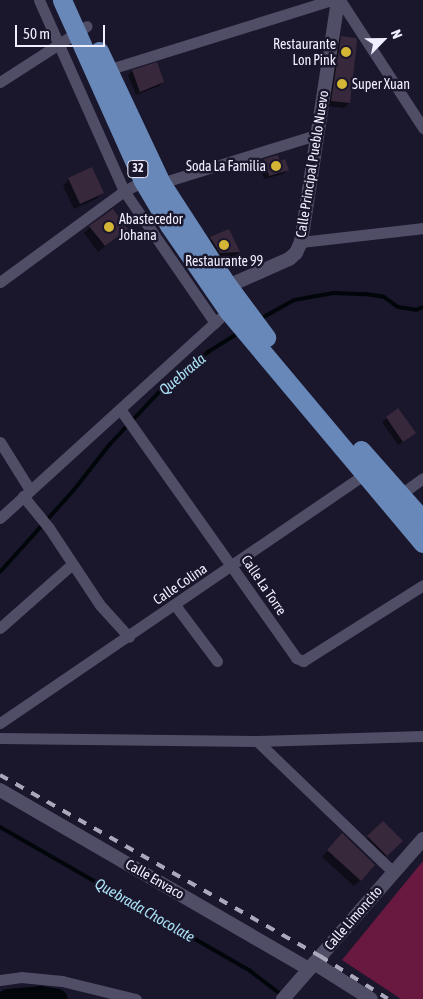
<!DOCTYPE html>
<html>
<head>
<meta charset="utf-8">
<style>
  body { margin:0 }
  #map { position:relative; width:423px; height:999px; overflow:hidden; background:#1a172c; font-family:"Asap Condensed",sans-serif }
  div>[style] { position:absolute }
  .green>* { inset:0; background:#69193f }
  .shadow>* { inset:0; background:#0007 }
  .stream>* { height:4px; margin:-2px; padding:0 2px; transform-origin:2px; border-radius:2px; background:#00060a }
  .river>* { height:21px; margin:-10.5px; padding:0 10.5px; transform-origin:10.5px; border-radius:10.5px; background:#00060a }
  .building>* { inset:0; background:#38283b }
  .minor>* { height:11px; margin:-5.5px; padding:0 5.5px; transform-origin:5.5px; border-radius:5.5px; background:#504d66 }
  .tertiary>* { height:14px; margin:-7px; padding:0 7px; transform-origin:7px; border-radius:7px; background:#504d66 }
  .trunk>* { height:19px; margin:-9.5px; padding:0 9.5px; transform-origin:9.5px; border-radius:9.5px; background:#6788b8 }
  .rail>* { height:4px; margin-top:-2px; transform-origin:0; background:repeating-linear-gradient(90deg,#aaa8ba 0 9px,transparent 0 18px) }
  .dots>* { width:14px; height:14px; translate:-50% -50%; box-sizing:border-box; border:2px solid #1a172c; border-radius:50% }
  span { translate:-50% -50%; white-space:nowrap; text-align:center; line-height:1.15; -webkit-text-stroke:5px #1a172c; paint-order:stroke }
  .shield-label span { padding:1px 4px; background:#1a172c; border:1px solid; border-radius:4px; -webkit-text-stroke-width:0 }
  .shield-label { font-size:12px; color:#f0efff; font-weight:700 }
  .poi-label { font-size:14px; color:#f0efff }
  .right { translate:-100% -50%; text-align:right }
  .left { translate:0 -50%; text-align:left }
  .street-label { font-size:14px; color:#f0efff }
  .water-label { font-size:15px; color:#aae1f4; font-style:italic }
  .north { position:absolute; left:358px; top:15px; width:50px; height:50px; -webkit-text-stroke:4px #1a172c; paint-order:stroke; rotate:67deg; font-size:14px; font-weight:700; line-height:20px; text-align:center; color:#f0efff }
  .north::after { content:''; display:block; margin:auto; width:18px; height:22px; background:#f0efff; clip-path:polygon(50% 0,100% 100%,50% 72%,0 100%) }
  .scale { position:absolute; left:15px; top:25px; width:90px; height:22px; box-sizing:border-box; border:2px solid #f0efff; border-top:0; padding-left:6px; font-size:15px; line-height:18px; white-space:nowrap; color:#f0efff; -webkit-text-stroke:4px #1a172c; paint-order:stroke }
</style>
</head>
<body>
<div id="map">
  <div class="green">
    <i style="clip-path:polygon(423px 861px,423px 999px,401px 999px,342px 960px)"></i>
  </div>
  <div class="shadow">
    <i style="clip-path:polygon(342px 37px,349px 103px,344px 108px,327px 106px,336px 43px)"></i>
    <i style="clip-path:polygon(132px 71px,163px 82px,159px 86px,136px 95px,128px 75px)"></i>
    <i style="clip-path:polygon(265px 160px,279px 162px,287px 170px,283px 174px,264px 179px,260px 165px)"></i>
    <i style="clip-path:polygon(69px 179px,103px 192px,96px 199px,74px 209px,63px 186px)"></i>
    <i style="clip-path:polygon(90px 227px,126px 229px,98px 252px,84px 233px)"></i>
    <i style="clip-path:polygon(229px 230px,239px 252px,235px 256px,215px 256px,207px 243px)"></i>
    <i style="clip-path:polygon(398px 410px,410px 437px,398px 445px,382px 422px)"></i>
    <i style="clip-path:polygon(383px 822px,401px 841px,380px 861px,361px 844px)"></i>
    <i style="clip-path:polygon(335px 841px,361px 880px,354px 886px,322px 857px)"></i>
  </div>
  <div class="stream">
    <i style="left:260px;top:319px;width:39px;rotate:-29deg"></i>
    <i style="left:294px;top:300px;width:40px;rotate:-10deg"></i>
    <i style="left:333px;top:293px;width:33px;rotate:2deg"></i>
    <i style="left:366px;top:294px;width:18px;rotate:9deg"></i>
    <i style="left:384px;top:297px;width:17px;rotate:36deg"></i>
    <i style="left:398px;top:307px;width:18px;rotate:9deg"></i>
    <i style="left:416px;top:310px;width:8px;rotate:-23deg"></i>
    <i style="left:0;top:572px;width:109px;rotate:-48deg"></i>
    <i style="left:73px;top:491px;width:60px;rotate:-51.8deg"></i>
    <i style="left:110px;top:444px;width:70px;rotate:-46.7deg"></i>
    <i style="left:158px;top:393px;width:65px;rotate:-39.4deg"></i>
    <i style="left:208px;top:352px;width:36px;rotate:-32deg"></i>
    <i style="left:0;top:827px;width:289px;rotate:29.9deg"></i>
    <i style="left:250px;top:971px;width:41px;rotate:37.1deg"></i>
  </div>
  <div class="river">
    <i style="left:7px;top:999px;width:33px;rotate:-5deg"></i>
    <i style="left:40px;top:996px;width:17px;rotate:10deg"></i>
  </div>
  <div class="building">
    <i style="clip-path:polygon(341px 36px,356px 38px,357px 41px,350px 103px,331px 101px)"></i>
    <i style="clip-path:polygon(157px 62px,164px 82px,140px 92px,132px 70px)"></i>
    <i style="clip-path:polygon(278px 155px,280px 161px,285px 159px,289px 170px,269px 176px,264px 159px)"></i>
    <i style="clip-path:polygon(92px 167px,104px 193px,80px 204px,68px 178px)"></i>
    <i style="clip-path:polygon(113px 209px,128px 229px,105px 246px,89px 226px)"></i>
    <i style="clip-path:polygon(229px 229px,240px 252px,220px 253px,210px 237px)"></i>
    <i style="clip-path:polygon(398px 408px,416px 433px,403px 442px,386px 417px)"></i>
    <i style="clip-path:polygon(383px 821px,403px 841px,387px 856px,367px 836px)"></i>
    <i style="clip-path:polygon(342px 833px,375px 865px,361px 881px,327px 850px)"></i>
  </div>
  <div class="minor">
    <i style="left:39px;top:0;width:209px;rotate:66deg"></i>
    <i style="left:124px;top:191px;width:160px;rotate:55.4deg"></i>
    <i style="left:340px;top:0;width:153px;rotate:57deg"></i>
    <i style="left:107px;top:70px;width:236px;rotate:-17.3deg"></i>
    <i style="left:0;top:82px;width:103px;rotate:-32.8deg"></i>
    <i style="left:161px;top:183px;width:162px;rotate:-17.2deg"></i>
    <i style="left:301px;top:242px;width:123px;rotate:-6.5deg"></i>
    <i style="left:0;top:282px;width:154px;rotate:-36.3deg"></i>
    <i style="left:124px;top:191px;width:27px;rotate:-27deg"></i>
    <i style="left:120px;top:409px;width:305px;rotate:54.7deg"></i>
    <i style="left:296px;top:658px;width:8px;rotate:23deg"></i>
    <i style="left:303px;top:661px;width:142px;rotate:-32.3deg"></i>
    <i style="left:0;top:442px;width:57px;rotate:58deg"></i>
    <i style="left:401px;top:494px;width:27px;rotate:-36deg"></i>
    <i style="left:23px;top:496px;width:41px;rotate:50.9deg"></i>
    <i style="left:49px;top:528px;width:92px;rotate:56.5deg"></i>
    <i style="left:100px;top:605px;width:43px;rotate:47.8deg"></i>
    <i style="left:0;top:518px;width:296px;rotate:-42.3deg"></i>
    <i style="left:175px;top:605px;width:70px;rotate:53.1deg"></i>
    <i style="left:0;top:628px;width:96px;rotate:-41.6deg"></i>
    <i style="left:0;top:723px;width:448px;rotate:-34.3deg"></i>
    <i style="left:0;top:738px;width:257px;rotate:0.7deg"></i>
    <i style="left:257px;top:741px;width:166px;rotate:-1.7deg"></i>
    <i style="left:257px;top:741px;width:189px;rotate:43.9deg"></i>
    <i style="left:0;top:980px;width:21px;rotate:-8deg"></i>
    <i style="left:21px;top:977px;width:41px;rotate:5.6deg"></i>
    <i style="left:62px;top:981px;width:76px;rotate:13.7deg"></i>
  </div>
  <div class="tertiary">
    <i style="left:228px;top:286px;width:67px;rotate:-23.9deg"></i>
    <i style="left:289px;top:259px;width:9px;rotate:-41deg"></i>
    <i style="left:296px;top:253px;width:12px;rotate:-66deg"></i>
    <i style="left:301px;top:242px;width:245px;rotate:-81.3deg"></i>
    <i style="left:0;top:790px;width:357px;rotate:30.1deg"></i>
    <i style="left:314px;top:963px;width:67px;rotate:32.3deg"></i>
    <i style="left:283px;top:999px;width:213px;rotate:-48.8deg"></i>
  </div>
  <div class="trunk">
    <i style="left:62px;top:0;width:198px;rotate:65.9deg"></i>
    <i style="left:143px;top:181px;width:51px;rotate:59.4deg"></i>
    <i style="left:169px;top:225px;width:104px;rotate:55.5deg"></i>
    <i style="left:228px;top:311px;width:303px;rotate:50deg"></i>
    <i style="left:99px;top:51px;width:146px;rotate:64.8deg"></i>
    <i style="left:161px;top:183px;width:123px;rotate:57deg"></i>
    <i style="left:228px;top:286px;width:64px;rotate:53.3deg"></i>
    <i style="left:361px;top:450px;width:94px;rotate:48.5deg"></i>
  </div>
  <div class="rail">
    <i style="left:0;top:775px;width:368px;rotate:29.5deg"></i>
    <i style="left:320px;top:956px;width:80px;rotate:32.3deg"></i>
  </div>
  <div class="dots">
    <i style="left:346px;top:52px;background:#d3b635"></i>
    <i style="left:342px;top:84px;background:#d3b635"></i>
    <i style="left:276px;top:166px;background:#d3b635"></i>
    <i style="left:109px;top:227px;background:#d3b635"></i>
    <i style="left:224px;top:245px;background:#d3b635"></i>
  </div>
  <div class="shield-label">
    <span style="left:138px;top:169px">32</span>
  </div>
  <div class="poi-label">
    <span class="right" style="left:336px;top:52px">Restaurante<br>Lon Pink</span>
    <span class="left" style="left:352px;top:84px">Super Xuan</span>
    <span class="right" style="left:266px;top:166px">Soda La Familia</span>
    <span class="left" style="left:119px;top:227px">Abastecedor<br>Johana</span>
    <span style="left:224px;top:261px">Restaurante 99</span>
  </div>
  <div class="street-label">
    <span style="left:312px;top:164px;rotate:-81deg">Calle Principal Pueblo Nuevo</span>
    <span style="left:180px;top:584px;rotate:-34deg">Calle Colina</span>
    <span style="left:264px;top:585px;rotate:56deg">Calle La Torre</span>
    <span style="left:155px;top:879px;rotate:30deg">Calle Envaco</span>
    <span style="left:353px;top:918px;rotate:-49deg">Calle Limoncito</span>
  </div>
  <div class="water-label">
    <span style="left:182px;top:374px;rotate:-40deg">Quebrada</span>
    <span style="left:145px;top:910px;rotate:30deg">Quebrada Chocolate</span>
  </div>
  <div class="north">N</div>
  <div class="scale">50 m</div>
</div>
</body>
</html>
